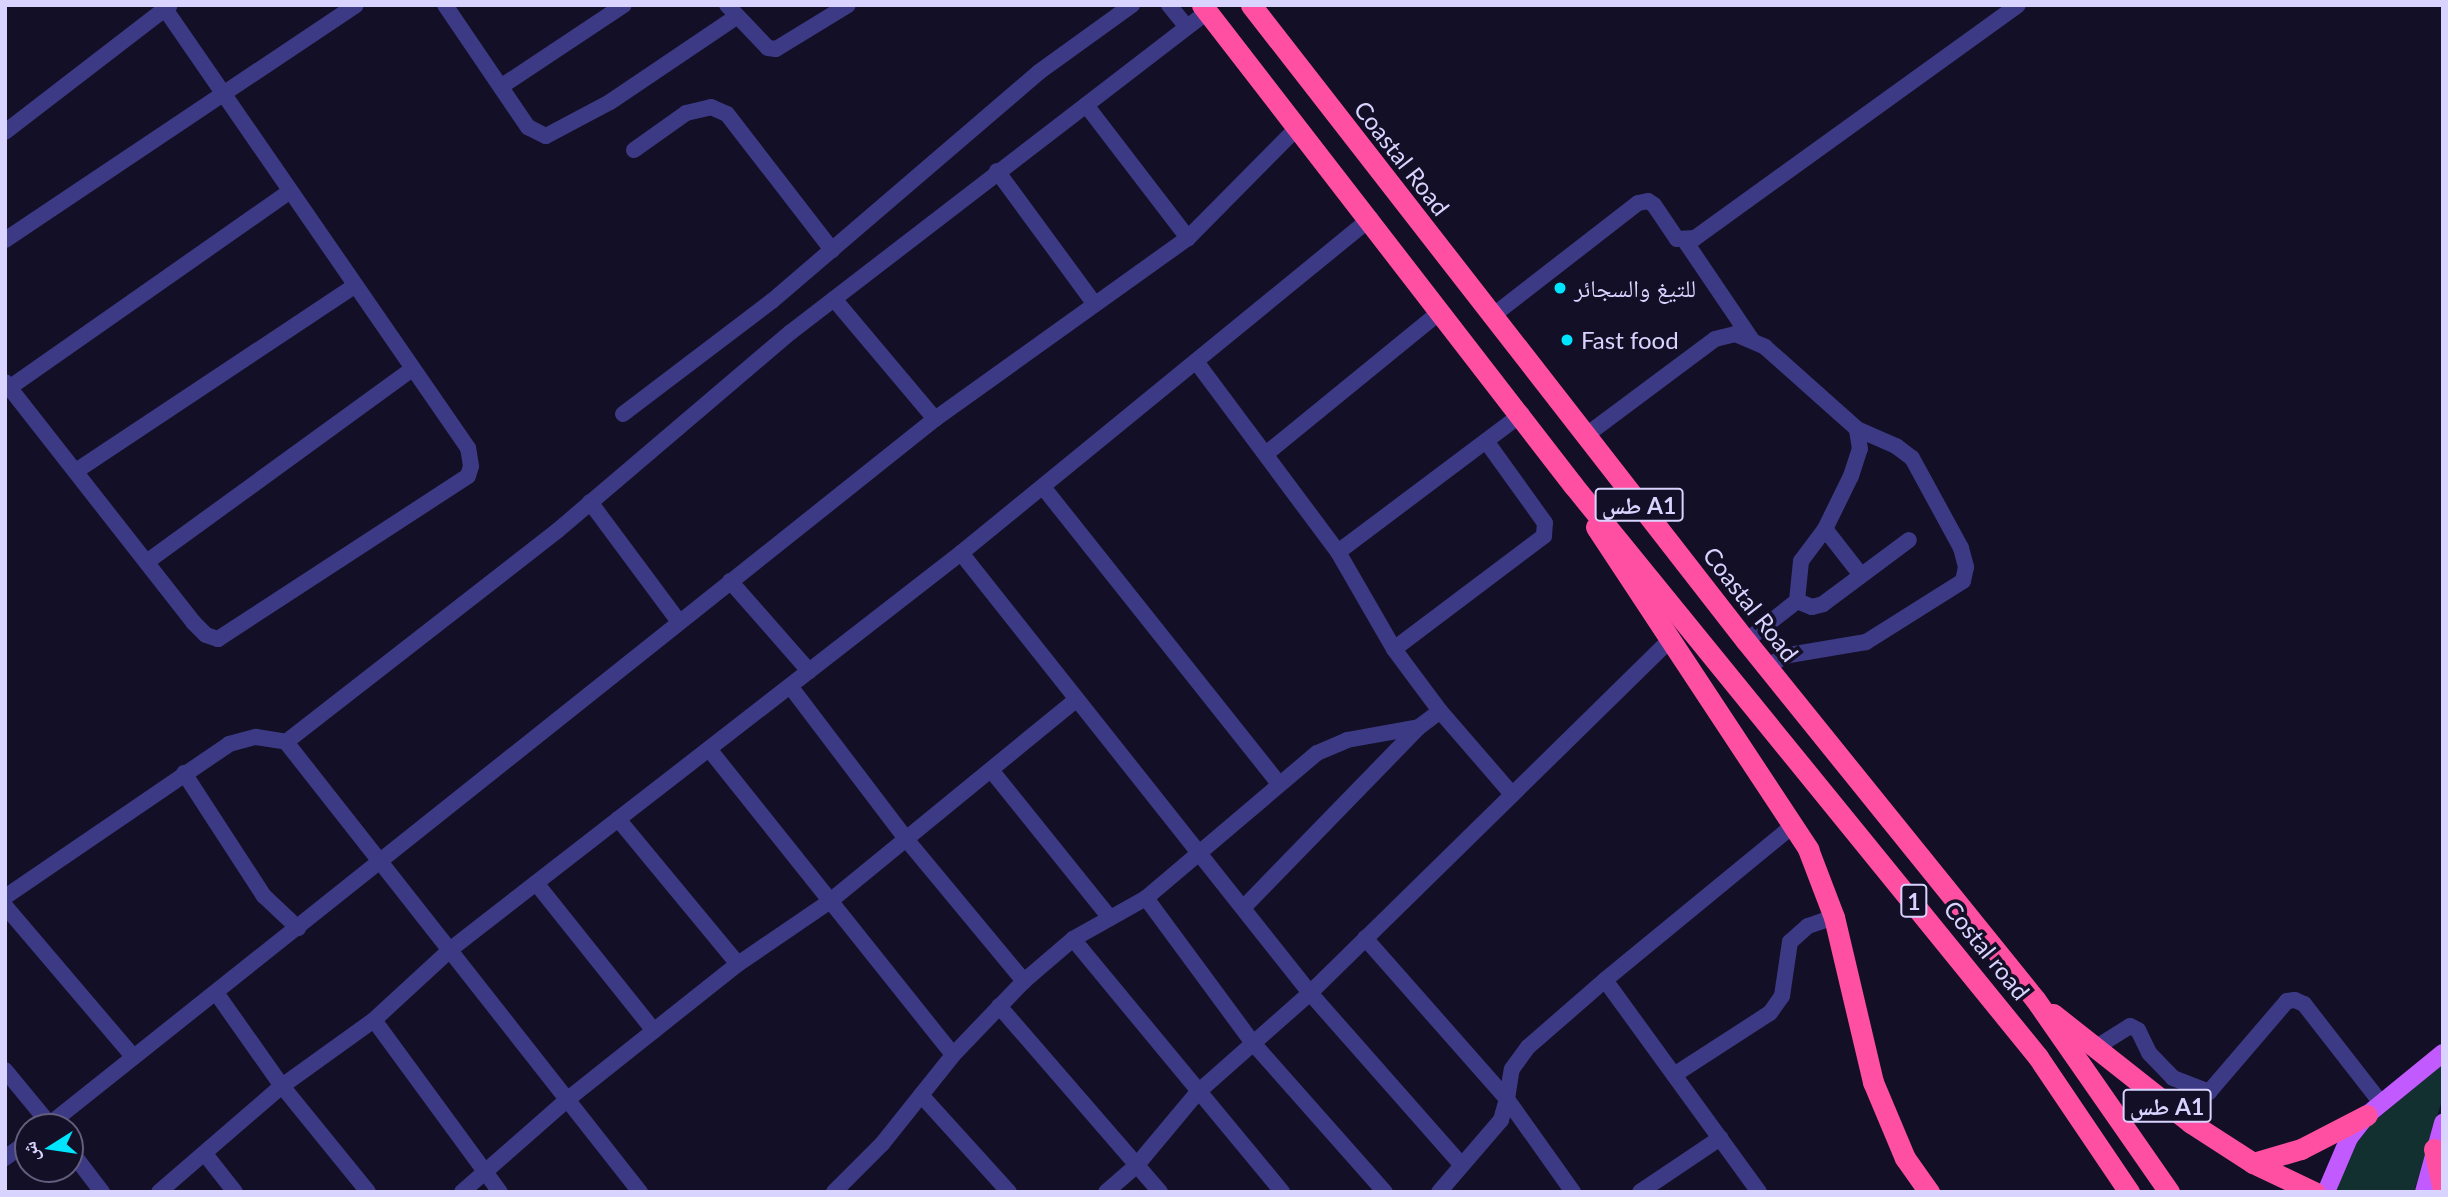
<!DOCTYPE html>
<html>
<head>
<meta charset="utf-8">
<style>
  body { margin:0 }
  #map { position:relative; width:2448px; height:1197px; overflow:hidden; background:#130f26; font-family:Lato,"Noto Naskh Arabic",sans-serif }
  div>[style] { position:absolute }
  .green>* { inset:0; background:#12302f }
  .minor>* { height:16px; margin:-8px; padding:0 8px; transform-origin:8px; border-radius:8px; background:#3d3a85 }
  .major>* { height:18px; margin:-9px; padding:0 9px; transform-origin:9px; border-radius:9px; background:#c25bff }
  .highway>* { height:21px; margin:-10.5px; padding:0 10.5px; transform-origin:10.5px; border-radius:10.5px; background:#ff4fa3 }
  .dots>* { width:19px; height:19px; translate:-50% -50%; box-sizing:border-box; border:4px solid #130f26; border-radius:50% }
  span { translate:-50% -50%; white-space:nowrap; text-align:center; line-height:1.15; -webkit-text-stroke:7px #130f26; paint-order:stroke }
  .shield-label span { padding:2px 5px; background:#130f26; border:2px solid; border-radius:5px; -webkit-text-stroke-width:0 }
  .shield-label { font-size:23px; color:#d9d4ff; font-weight:700 }
  .street-label { font-size:24px; color:#d9d4ff }
  .poi-label { font-size:24px; color:#d9d4ff }
  .left { translate:0 -50%; text-align:left }
  .frame { position:absolute; inset:0; border:7px solid #d9d4ff; pointer-events:none }
  .north { position:absolute; left:14px; top:1113px; width:70px; height:70px; box-sizing:border-box; background:#130f26; border:2px solid #625e7d; border-radius:50%; rotate:258deg; font-size:19px; font-weight:700; line-height:28px; text-align:center; color:#d9d4ff }
  .north::after { content:''; display:block; margin:auto; width:24px; height:32px; background:#00e5ff; clip-path:polygon(50% 0,100% 100%,50% 72%,0 100%) }
</style>
</head>
<body>
<div id="map">
  <div class="green">
    <i style="clip-path:polygon(2443px 1064px,2443px 1097px,2414px 1192px,2336px 1192px,2352px 1149px,2372px 1123px)"></i>
  </div>
  <div class="minor">
    <i style="left:445px;top:5px;width:148px;rotate:55.8deg"></i>
    <i style="left:528px;top:127px;width:20px;rotate:27deg"></i>
    <i style="left:546px;top:136px;width:72px;rotate:-28deg"></i>
    <i style="left:610px;top:102px;width:152px;rotate:-34deg"></i>
    <i style="left:727px;top:5px;width:59px;rotate:46.4deg"></i>
    <i style="left:768px;top:48px;width:8px;rotate:7deg"></i>
    <i style="left:776px;top:49px;width:84px;rotate:-31.4deg"></i>
    <i style="left:1169px;top:5px;width:28px;rotate:51deg"></i>
    <i style="left:502px;top:86px;width:146px;rotate:-33.6deg"></i>
    <i style="left:1086px;top:105px;width:168px;rotate:52.5deg"></i>
    <i style="left:5px;top:132px;width:208px;rotate:-37.6deg"></i>
    <i style="left:634px;top:150px;width:64px;rotate:-35.4deg"></i>
    <i style="left:686px;top:113px;width:26px;rotate:-13deg"></i>
    <i style="left:711px;top:107px;width:17px;rotate:24deg"></i>
    <i style="left:727px;top:114px;width:172px;rotate:52.3deg"></i>
    <i style="left:997px;top:171px;width:164px;rotate:53.7deg"></i>
    <i style="left:5px;top:240px;width:422px;rotate:-33.8deg"></i>
    <i style="left:1685px;top:241px;width:120px;rotate:55.9deg"></i>
    <i style="left:834px;top:299px;width:157px;rotate:49.9deg"></i>
    <i style="left:1491px;top:317px;width:186px;rotate:-37.8deg"></i>
    <i style="left:1638px;top:203px;width:10px;rotate:-11deg"></i>
    <i style="left:1648px;top:201px;width:7px;rotate:34deg"></i>
    <i style="left:1654px;top:205px;width:41px;rotate:55.9deg"></i>
    <i style="left:1677px;top:239px;width:18px;rotate:-3deg"></i>
    <i style="left:1695px;top:238px;width:398px;rotate:-35.8deg"></i>
    <i style="left:5px;top:382px;width:305px;rotate:51.9deg"></i>
    <i style="left:193px;top:622px;width:18px;rotate:45deg"></i>
    <i style="left:206px;top:635px;width:13px;rotate:18deg"></i>
    <i style="left:218px;top:639px;width:298px;rotate:-33.1deg"></i>
    <i style="left:468px;top:476px;width:10px;rotate:-73deg"></i>
    <i style="left:471px;top:466px;width:18px;rotate:-99deg"></i>
    <i style="left:468px;top:448px;width:533px;rotate:-124.61deg"></i>
    <i style="left:9px;top:388px;width:343px;rotate:-35deg"></i>
    <i style="left:623px;top:414px;width:187px;rotate:-37.2deg"></i>
    <i style="left:772px;top:301px;width:352px;rotate:-40.6deg"></i>
    <i style="left:1039px;top:72px;width:115px;rotate:-35.8deg"></i>
    <i style="left:1585px;top:436px;width:162px;rotate:-36.7deg"></i>
    <i style="left:1715px;top:339px;width:21px;rotate:-14deg"></i>
    <i style="left:1735px;top:334px;width:33px;rotate:23deg"></i>
    <i style="left:1765px;top:347px;width:123px;rotate:41.7deg"></i>
    <i style="left:1857px;top:429px;width:43px;rotate:23.6deg"></i>
    <i style="left:1896px;top:446px;width:20px;rotate:37deg"></i>
    <i style="left:1912px;top:458px;width:102px;rotate:61.4deg"></i>
    <i style="left:1961px;top:548px;width:20px;rotate:75deg"></i>
    <i style="left:1966px;top:567px;width:14px;rotate:102deg"></i>
    <i style="left:1963px;top:581px;width:115px;rotate:147.8deg"></i>
    <i style="left:1866px;top:642px;width:78px;rotate:170.4deg"></i>
    <i style="left:1789px;top:655px;width:25px;rotate:154deg"></i>
    <i style="left:1267px;top:453px;width:225px;rotate:-39.2deg"></i>
    <i style="left:76px;top:471px;width:334px;rotate:-33.6deg"></i>
    <i style="left:1043px;top:487px;width:379px;rotate:51.5deg"></i>
    <i style="left:590px;top:502px;width:149px;rotate:53.4deg"></i>
    <i style="left:1825px;top:529px;width:58px;rotate:52deg"></i>
    <i style="left:1338px;top:552px;width:230px;rotate:-36.9deg"></i>
    <i style="left:961px;top:553px;width:562px;rotate:51.58deg"></i>
    <i style="left:1310px;top:993px;width:228px;rotate:48.6deg"></i>
    <i style="left:148px;top:561px;width:326px;rotate:-36deg"></i>
    <i style="left:730px;top:581px;width:120px;rotate:48.7deg"></i>
    <i style="left:1797px;top:601px;width:16px;rotate:22deg"></i>
    <i style="left:1812px;top:607px;width:11px;rotate:-15deg"></i>
    <i style="left:1823px;top:604px;width:107px;rotate:-36.7deg"></i>
    <i style="left:1746px;top:641px;width:65px;rotate:-38.1deg"></i>
    <i style="left:1797px;top:601px;width:40px;rotate:-84.3deg"></i>
    <i style="left:1801px;top:561px;width:40px;rotate:-53deg"></i>
    <i style="left:1825px;top:529px;width:59px;rotate:-63.9deg"></i>
    <i style="left:1851px;top:476px;width:28px;rotate:-72deg"></i>
    <i style="left:1860px;top:449px;width:20px;rotate:-99deg"></i>
    <i style="left:1394px;top:649px;width:188px;rotate:-37deg"></i>
    <i style="left:1544px;top:536px;width:13px;rotate:-86deg"></i>
    <i style="left:1545px;top:523px;width:101px;rotate:-125.7deg"></i>
    <i style="left:790px;top:686px;width:192px;rotate:52.8deg"></i>
    <i style="left:906px;top:839px;width:185px;rotate:50.3deg"></i>
    <i style="left:1440px;top:711px;width:110px;rotate:49.1deg"></i>
    <i style="left:286px;top:742px;width:343px;rotate:-37.9deg"></i>
    <i style="left:557px;top:531px;width:307px;rotate:-40.4deg"></i>
    <i style="left:791px;top:332px;width:525px;rotate:-37.57deg"></i>
    <i style="left:709px;top:749px;width:391px;rotate:51.4deg"></i>
    <i style="left:991px;top:770px;width:190px;rotate:51.2deg"></i>
    <i style="left:184px;top:773px;width:147px;rotate:57deg"></i>
    <i style="left:264px;top:896px;width:47px;rotate:43.3deg"></i>
    <i style="left:618px;top:819px;width:188px;rotate:50.4deg"></i>
    <i style="left:536px;top:883px;width:189px;rotate:51.4deg"></i>
    <i style="left:5px;top:897px;width:271px;rotate:-34.3deg"></i>
    <i style="left:229px;top:744px;width:28px;rotate:-15deg"></i>
    <i style="left:256px;top:737px;width:30px;rotate:9deg"></i>
    <i style="left:286px;top:742px;width:573px;rotate:51.81deg"></i>
    <i style="left:1146px;top:898px;width:180px;rotate:53.6deg"></i>
    <i style="left:1253px;top:1043px;width:199px;rotate:48.5deg"></i>
    <i style="left:5px;top:906px;width:196px;rotate:49.6deg"></i>
    <i style="left:1244px;top:907px;width:250px;rotate:-45.8deg"></i>
    <i style="left:1365px;top:938px;width:215px;rotate:48.6deg"></i>
    <i style="left:1507px;top:1099px;width:22px;rotate:106deg"></i>
    <i style="left:1501px;top:1120px;width:95px;rotate:130.7deg"></i>
    <i style="left:1073px;top:939px;width:328px;rotate:50.4deg"></i>
    <i style="left:1605px;top:980px;width:244px;rotate:-39.4deg"></i>
    <i style="left:217px;top:994px;width:113px;rotate:54.8deg"></i>
    <i style="left:282px;top:1086px;width:136px;rotate:50.9deg"></i>
    <i style="left:999px;top:1006px;width:246px;rotate:49.1deg"></i>
    <i style="left:374px;top:1020px;width:213px;rotate:53.8deg"></i>
    <i style="left:2095px;top:1048px;width:41px;rotate:-32.2deg"></i>
    <i style="left:2130px;top:1026px;width:9px;rotate:27deg"></i>
    <i style="left:2138px;top:1030px;width:25px;rotate:64deg"></i>
    <i style="left:2149px;top:1053px;width:35px;rotate:46deg"></i>
    <i style="left:2173px;top:1078px;width:39px;rotate:21deg"></i>
    <i style="left:2209px;top:1092px;width:120px;rotate:-49.4deg"></i>
    <i style="left:2287px;top:1001px;width:8px;rotate:-7deg"></i>
    <i style="left:2295px;top:1000px;width:10px;rotate:24deg"></i>
    <i style="left:2304px;top:1004px;width:125px;rotate:52.1deg"></i>
    <i style="left:5px;top:1070px;width:74px;rotate:50.5deg"></i>
    <i style="left:1674px;top:1075px;width:114px;rotate:-32.9deg"></i>
    <i style="left:1770px;top:1013px;width:21px;rotate:-55deg"></i>
    <i style="left:1782px;top:996px;width:55px;rotate:-81.6deg"></i>
    <i style="left:1790px;top:942px;width:24px;rotate:-42deg"></i>
    <i style="left:1808px;top:926px;width:28px;rotate:-19deg"></i>
    <i style="left:921px;top:1095px;width:131px;rotate:47.8deg"></i>
    <i style="left:46px;top:1127px;width:1136px;rotate:-38.53deg"></i>
    <i style="left:935px;top:419px;width:311px;rotate:-35.6deg"></i>
    <i style="left:1188px;top:238px;width:155px;rotate:-45.3deg"></i>
    <i style="left:70px;top:1150px;width:53px;rotate:52.7deg"></i>
    <i style="left:205px;top:1154px;width:48px;rotate:51.7deg"></i>
    <i style="left:5px;top:1158px;width:29px;rotate:-36deg"></i>
    <i style="left:159px;top:1192px;width:162px;rotate:-40.8deg"></i>
    <i style="left:282px;top:1086px;width:113px;rotate:-35.7deg"></i>
    <i style="left:374px;top:1020px;width:105px;rotate:-42.7deg"></i>
    <i style="left:451px;top:949px;width:646px;rotate:-37.83deg"></i>
    <i style="left:961px;top:553px;width:529px;rotate:-39.25deg"></i>
    <i style="left:462px;top:1192px;width:141px;rotate:-41.3deg"></i>
    <i style="left:568px;top:1099px;width:217px;rotate:-38.5deg"></i>
    <i style="left:738px;top:964px;width:110px;rotate:-34.3deg"></i>
    <i style="left:829px;top:902px;width:320px;rotate:-39.3deg"></i>
    <i style="left:834px;top:1192px;width:68px;rotate:-45deg"></i>
    <i style="left:882px;top:1144px;width:114px;rotate:-51.4deg"></i>
    <i style="left:953px;top:1055px;width:103px;rotate:-46.2deg"></i>
    <i style="left:1024px;top:981px;width:65px;rotate:-40.6deg"></i>
    <i style="left:1073px;top:939px;width:84px;rotate:-29.3deg"></i>
    <i style="left:1146px;top:898px;width:224px;rotate:-40.3deg"></i>
    <i style="left:1317px;top:753px;width:33px;rotate:-23deg"></i>
    <i style="left:1347px;top:740px;width:73px;rotate:-10.2deg"></i>
    <i style="left:1419px;top:727px;width:26px;rotate:-37deg"></i>
    <i style="left:1440px;top:711px;width:77px;rotate:-126.6deg"></i>
    <i style="left:1394px;top:649px;width:112px;rotate:-120deg"></i>
    <i style="left:1338px;top:552px;width:236px;rotate:-126.7deg"></i>
    <i style="left:1106px;top:1192px;width:40px;rotate:-41deg"></i>
    <i style="left:1136px;top:1166px;width:95px;rotate:-50.1deg"></i>
    <i style="left:1197px;top:1093px;width:151px;rotate:-41.5deg"></i>
    <i style="left:1310px;top:993px;width:503px;rotate:-44.44deg"></i>
    <i style="left:1573px;top:1192px;width:114px;rotate:-125.4deg"></i>
    <i style="left:1507px;top:1099px;width:30px;rotate:-81deg"></i>
    <i style="left:1512px;top:1069px;width:27px;rotate:-54deg"></i>
    <i style="left:1528px;top:1047px;width:102px;rotate:-41deg"></i>
    <i style="left:1605px;top:980px;width:262px;rotate:54deg"></i>
    <i style="left:1640px;top:1192px;width:97px;rotate:-34deg"></i>
  </div>
  <div class="major">
    <i style="left:2326px;top:1192px;width:59px;rotate:-66.9deg"></i>
    <i style="left:2349px;top:1138px;width:29px;rotate:-52deg"></i>
    <i style="left:2367px;top:1115px;width:98px;rotate:-39.2deg"></i>
    <i style="left:2424px;top:1192px;width:72px;rotate:-74.6deg"></i>
  </div>
  <div class="highway">
    <i style="left:1202px;top:5px;width:607px;rotate:52.3deg"></i>
    <i style="left:1573px;top:485px;width:737px;rotate:50.89deg"></i>
    <i style="left:2038px;top:1057px;width:163px;rotate:56deg"></i>
    <i style="left:1251px;top:5px;width:806px;rotate:52.11deg"></i>
    <i style="left:1746px;top:641px;width:460px;rotate:51.1deg"></i>
    <i style="left:2035px;top:999px;width:235px;rotate:55.2deg"></i>
    <i style="left:1596px;top:527px;width:386px;rotate:56.6deg"></i>
    <i style="left:1808px;top:849px;width:73px;rotate:69.1deg"></i>
    <i style="left:1834px;top:917px;width:170px;rotate:76.7deg"></i>
    <i style="left:1873px;top:1082px;width:82px;rotate:67.2deg"></i>
    <i style="left:1905px;top:1158px;width:42px;rotate:54.8deg"></i>
    <i style="left:2053px;top:1014px;width:176px;rotate:38.3deg"></i>
    <i style="left:2191px;top:1123px;width:74px;rotate:32.8deg"></i>
    <i style="left:2253px;top:1163px;width:68px;rotate:25.4deg"></i>
    <i style="left:2434px;top:1149px;width:42px;rotate:77.6deg"></i>
    <i style="left:2253px;top:1163px;width:50px;rotate:-16.3deg"></i>
    <i style="left:2301px;top:1149px;width:74px;rotate:-27.3deg"></i>
  </div>
  <div class="dots">
    <i style="left:1560px;top:288px;background:#00e5ff"></i>
    <i style="left:1567px;top:340px;background:#00e5ff"></i>
  </div>
  <div class="shield-label">
    <span style="left:1639px;top:505px">طس A1</span>
    <span style="left:1914px;top:901px">1</span>
    <span style="left:2167px;top:1106px">طس A1</span>
  </div>
  <div class="street-label">
    <span style="left:1402px;top:158px;rotate:52deg">Coastal Road</span>
    <span style="left:1751px;top:604px;rotate:52deg">Coastal Road</span>
    <span style="left:1987px;top:950px;rotate:51deg">Costal road</span>
  </div>
  <div class="poi-label">
    <span class="left" style="left:1574px;top:288px">للتيغ والسجائر</span>
    <span class="left" style="left:1581px;top:340px">Fast food</span>
  </div>
  <div class="frame"></div>
  <div class="north">ش</div>
</div>
</body>
</html>
